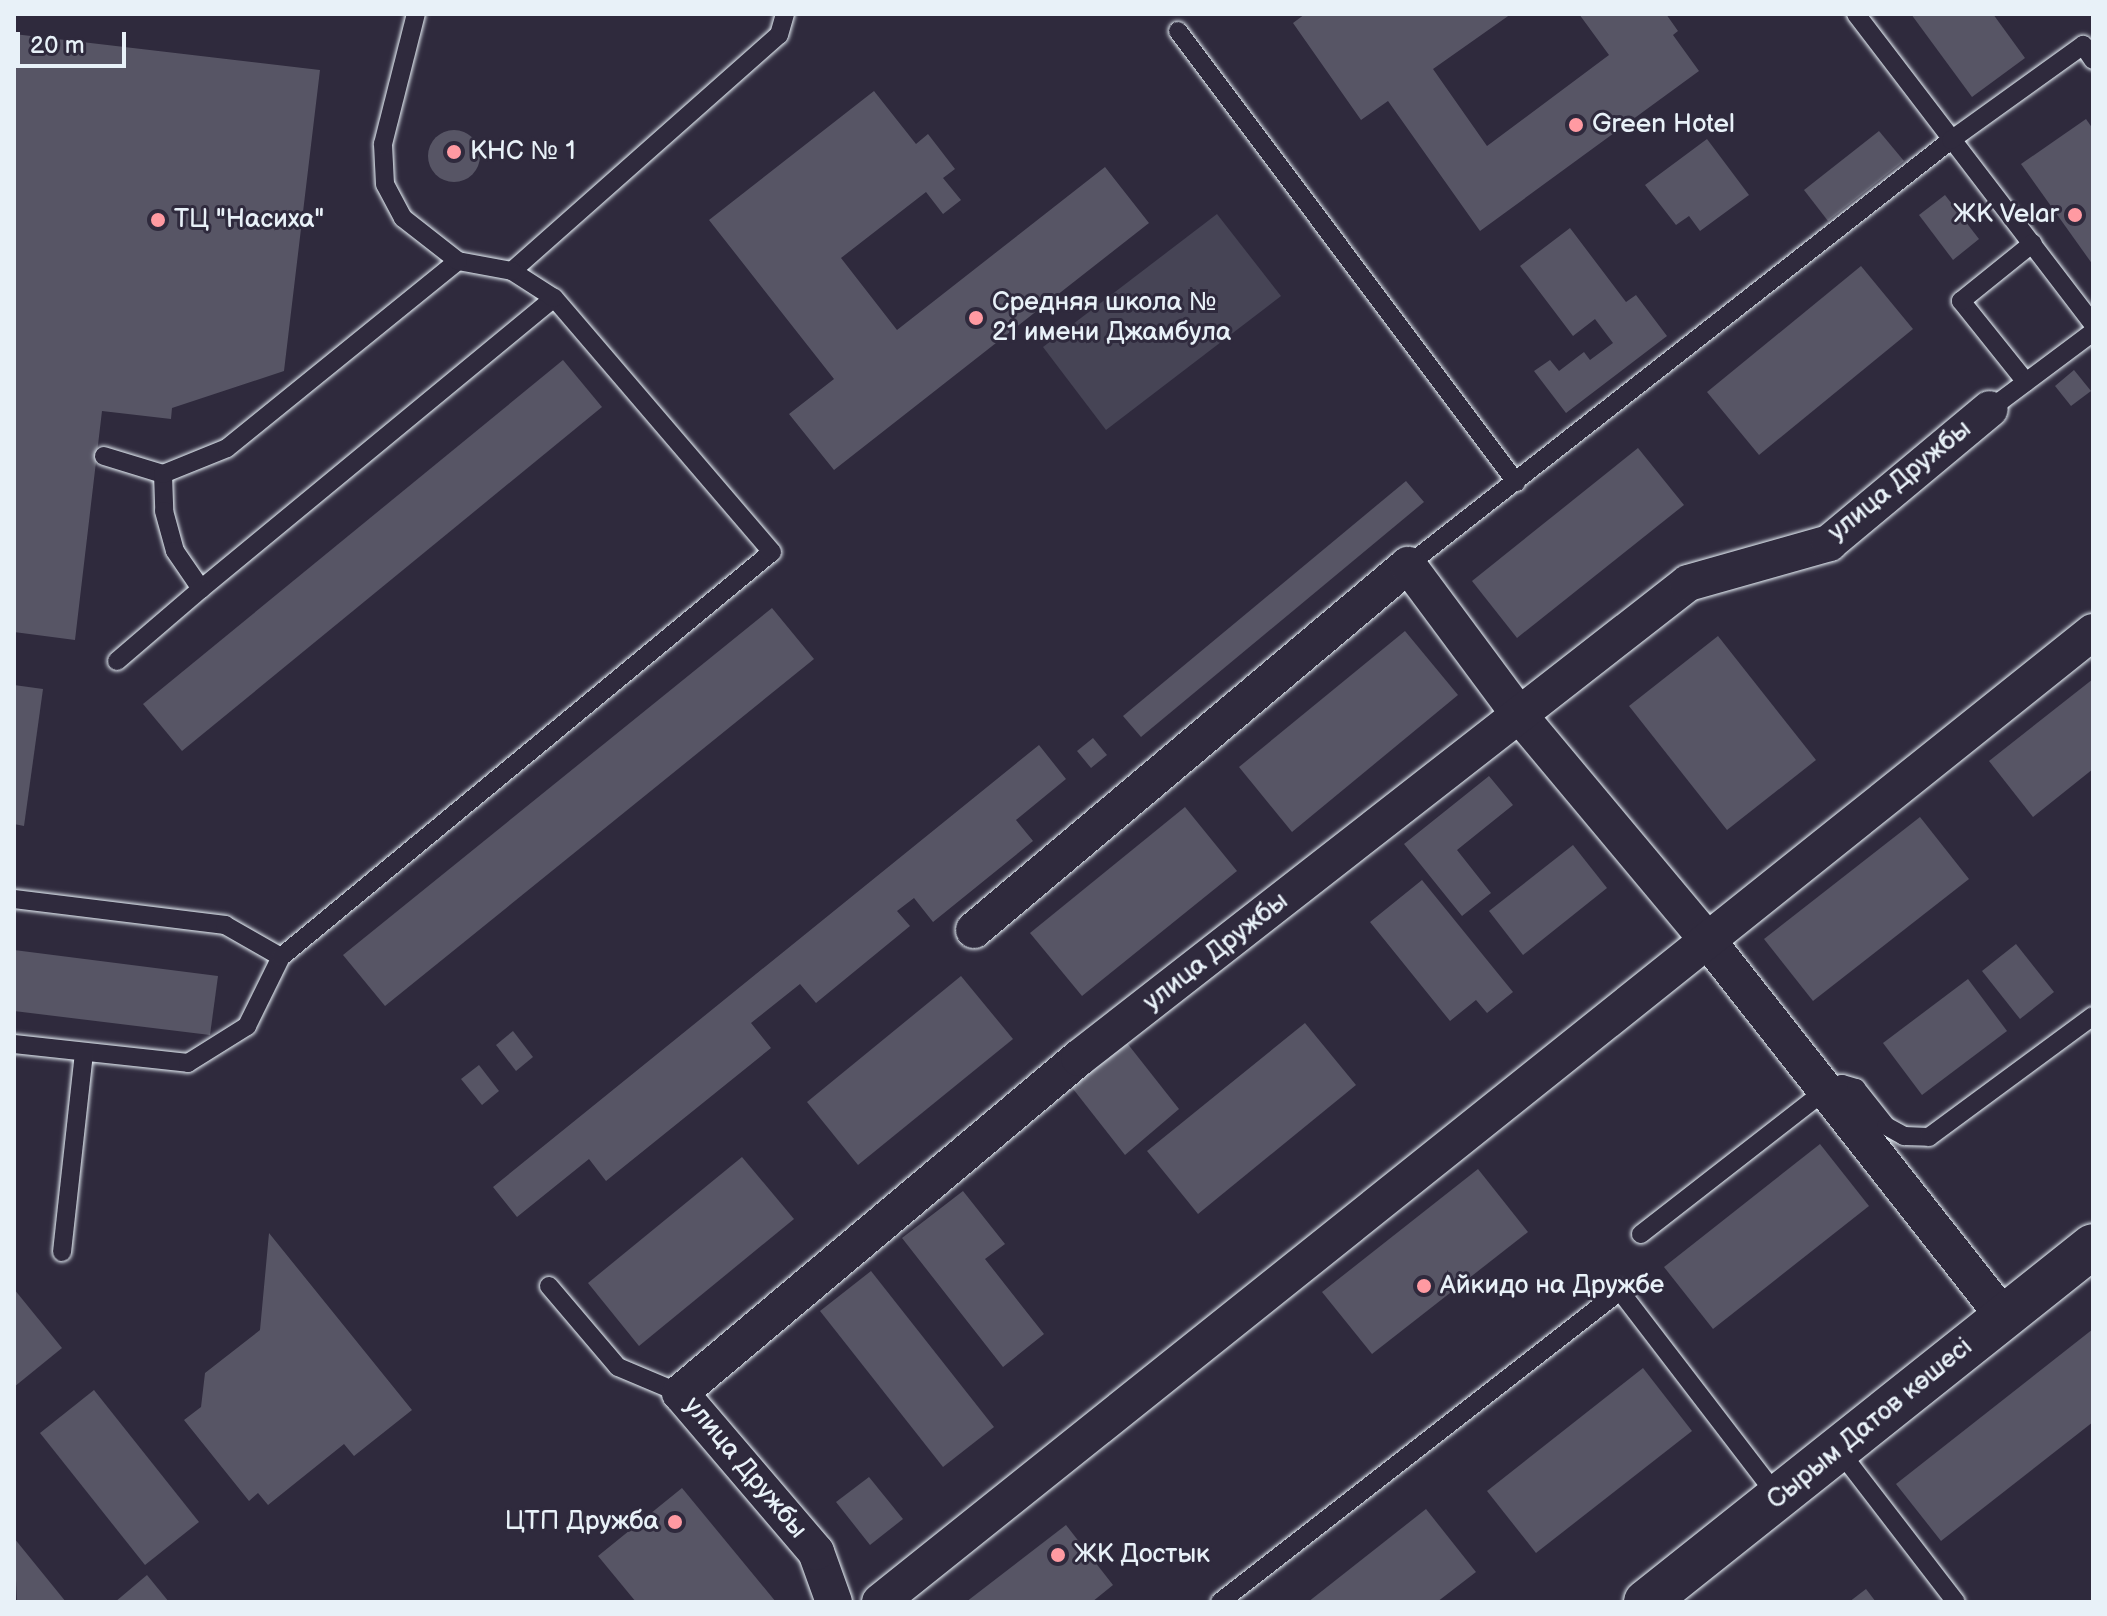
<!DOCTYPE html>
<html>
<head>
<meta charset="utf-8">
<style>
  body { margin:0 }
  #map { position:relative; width:2107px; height:1616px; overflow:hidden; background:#2f2a3d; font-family:"Balsamiq Sans",sans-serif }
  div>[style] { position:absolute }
  .green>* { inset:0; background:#464455 }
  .building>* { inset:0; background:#575565 }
  .round { border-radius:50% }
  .roads { filter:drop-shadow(0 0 2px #e8f1f8) drop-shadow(0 0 2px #e8f1f8) }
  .lane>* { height:18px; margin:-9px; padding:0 9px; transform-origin:9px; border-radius:9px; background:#2f2a3d }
  .street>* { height:36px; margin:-18px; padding:0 18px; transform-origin:18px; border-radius:18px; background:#2f2a3d }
  .secondary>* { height:44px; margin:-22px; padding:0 22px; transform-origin:22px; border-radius:22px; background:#2f2a3d }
  .dots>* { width:22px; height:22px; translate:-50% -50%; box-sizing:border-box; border:4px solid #2f2a3d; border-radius:50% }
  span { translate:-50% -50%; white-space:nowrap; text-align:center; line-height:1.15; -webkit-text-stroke:6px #2f2a3d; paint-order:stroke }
  .poi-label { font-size:26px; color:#e8f1f8 }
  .left { translate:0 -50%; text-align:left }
  .right { translate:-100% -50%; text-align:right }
  .street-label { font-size:26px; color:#e8f1f8 }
  .frame { position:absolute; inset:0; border:16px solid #e8f1f8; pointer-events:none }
  .scale { position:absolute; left:16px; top:32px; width:110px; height:36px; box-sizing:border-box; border:4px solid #e8f1f8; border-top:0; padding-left:10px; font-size:24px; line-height:28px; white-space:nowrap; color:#e8f1f8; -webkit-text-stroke:6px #2f2a3d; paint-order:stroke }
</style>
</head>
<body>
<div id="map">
  <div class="green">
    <i style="clip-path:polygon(1217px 214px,1281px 296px,1106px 430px,1043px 347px)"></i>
  </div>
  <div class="building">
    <i style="clip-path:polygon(1305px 14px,1511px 14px,1433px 69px,1487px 146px,1609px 55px,1579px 14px,1666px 14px,1678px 31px,1673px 35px,1699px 71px,1480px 231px,1388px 101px,1361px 120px,1293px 23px)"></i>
    <i style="clip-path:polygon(1911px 14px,1993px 14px,2025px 58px,1972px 97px)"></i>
    <i style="clip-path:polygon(14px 34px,320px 70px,284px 371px,172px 408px,171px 419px,102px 411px,75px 640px,14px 632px)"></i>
    <i style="clip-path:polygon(874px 91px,916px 144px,928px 134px,955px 169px,943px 178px,961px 200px,943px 214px,926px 192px,841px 258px,897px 330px,1105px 167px,1149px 223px,834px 470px,789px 414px,834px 379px,709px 220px)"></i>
    <i style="clip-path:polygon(2086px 119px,2093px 129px,2093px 265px,2021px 164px)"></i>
    <i class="round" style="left:428px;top:130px;width:52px;height:52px"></i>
    <i style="clip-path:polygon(1879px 131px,1904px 161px,1828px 221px,1804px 190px)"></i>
    <i style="clip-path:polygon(1707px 139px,1749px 195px,1700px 231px,1689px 216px,1676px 225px,1645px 185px)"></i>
    <i style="clip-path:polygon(1945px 195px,1979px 239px,1953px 260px,1919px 215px)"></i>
    <i style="clip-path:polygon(1570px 228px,1626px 302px,1636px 295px,1667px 336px,1566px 413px,1534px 371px,1550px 360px,1559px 371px,1584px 352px,1590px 360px,1613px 343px,1595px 319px,1573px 336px,1520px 266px)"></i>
    <i style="clip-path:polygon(1861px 266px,1913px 329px,1759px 455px,1707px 392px)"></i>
    <i style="clip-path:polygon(563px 360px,602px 407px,182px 751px,143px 704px)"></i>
    <i style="clip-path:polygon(2074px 370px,2091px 391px,2071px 406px,2055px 386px)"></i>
    <i style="clip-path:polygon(1638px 448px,1684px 505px,1517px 638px,1472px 581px)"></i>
    <i style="clip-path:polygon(1406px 481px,1424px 502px,1141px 737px,1123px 716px)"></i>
    <i style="clip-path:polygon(772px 608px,814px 659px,385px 1006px,343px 955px)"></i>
    <i style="clip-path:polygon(1405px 631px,1458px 695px,1292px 832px,1239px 767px)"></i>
    <i style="clip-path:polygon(1718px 636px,1816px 760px,1727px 830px,1629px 706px)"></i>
    <i style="clip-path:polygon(2093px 679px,2093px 769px,2033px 817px,1989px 761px)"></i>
    <i style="clip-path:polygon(14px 685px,43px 689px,24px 826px,14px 824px)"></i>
    <i style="clip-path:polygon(1093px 738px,1107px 755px,1091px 768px,1077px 751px)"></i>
    <i style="clip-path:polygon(1039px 745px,1066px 779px,1016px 820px,1033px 841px,933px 922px,914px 898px,897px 911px,910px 926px,816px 1003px,800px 984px,751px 1023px,771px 1048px,606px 1181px,589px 1159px,517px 1217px,493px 1187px)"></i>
    <i style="clip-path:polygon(1489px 776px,1513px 805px,1457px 850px,1491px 893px,1462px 916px,1404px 844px)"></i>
    <i style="clip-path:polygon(1185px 807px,1237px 871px,1082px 996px,1030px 933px)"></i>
    <i style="clip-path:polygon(1920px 817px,1969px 879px,1813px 1001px,1764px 939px)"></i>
    <i style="clip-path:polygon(1573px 845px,1607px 888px,1523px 955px,1489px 911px)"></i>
    <i style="clip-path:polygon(1422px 880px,1513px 992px,1487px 1013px,1476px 1000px,1450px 1021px,1370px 922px)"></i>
    <i style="clip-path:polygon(2016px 944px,2054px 992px,2020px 1019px,1982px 971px)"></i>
    <i style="clip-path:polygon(14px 950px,218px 976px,210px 1035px,14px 1011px)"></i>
    <i style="clip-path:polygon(961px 976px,1013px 1039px,858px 1165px,807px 1102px)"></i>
    <i style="clip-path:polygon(1968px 979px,2007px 1031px,1922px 1095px,1883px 1043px)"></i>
    <i style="clip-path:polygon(1305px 1023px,1356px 1085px,1198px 1214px,1147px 1151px)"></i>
    <i style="clip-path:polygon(513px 1031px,533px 1057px,516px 1071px,496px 1045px)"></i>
    <i style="clip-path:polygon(1127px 1043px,1179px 1109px,1125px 1155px,1070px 1085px)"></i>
    <i style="clip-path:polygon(479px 1065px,499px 1091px,482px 1105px,461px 1079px)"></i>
    <i style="clip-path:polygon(1820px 1144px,1869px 1206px,1713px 1329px,1664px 1267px)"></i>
    <i style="clip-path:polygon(742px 1157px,794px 1219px,639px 1346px,588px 1283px)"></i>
    <i style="clip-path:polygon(1478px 1169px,1528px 1232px,1372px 1354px,1322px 1292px)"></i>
    <i style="clip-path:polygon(963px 1191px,1005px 1244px,985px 1259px,1044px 1334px,1003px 1367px,902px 1238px)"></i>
    <i style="clip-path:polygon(269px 1233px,412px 1410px,354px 1456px,344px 1444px,268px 1505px,258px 1493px,249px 1501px,184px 1420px,201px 1407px,205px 1373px,260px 1330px)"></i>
    <i style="clip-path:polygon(871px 1271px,994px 1427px,943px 1467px,820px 1311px)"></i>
    <i style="clip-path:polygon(14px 1289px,62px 1348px,14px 1387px)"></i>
    <i style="clip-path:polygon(2093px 1329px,2093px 1422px,1941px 1541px,1896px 1484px)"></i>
    <i style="clip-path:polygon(1643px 1368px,1692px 1431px,1536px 1553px,1487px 1491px)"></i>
    <i style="clip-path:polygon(94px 1390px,199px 1522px,145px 1565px,40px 1433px)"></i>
    <i style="clip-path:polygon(869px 1477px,903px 1519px,870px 1545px,836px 1502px)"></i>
    <i style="clip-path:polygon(682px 1488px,776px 1602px,636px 1602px,598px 1556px)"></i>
    <i style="clip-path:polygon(1426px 1509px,1476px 1572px,1437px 1602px,1308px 1602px)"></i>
    <i style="clip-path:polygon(1066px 1525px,1113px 1585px,1092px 1602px,966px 1602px)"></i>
    <i style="clip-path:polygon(14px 1538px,66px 1602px,17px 1602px)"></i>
    <i style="clip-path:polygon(147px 1575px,169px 1602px,115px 1602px)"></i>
    <i style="clip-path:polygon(1866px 1589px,1876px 1602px,1849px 1602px)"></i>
  </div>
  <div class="roads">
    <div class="lane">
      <i style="left:1856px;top:14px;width:390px;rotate:52.6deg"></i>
      <i style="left:1178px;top:31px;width:564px;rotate:53.15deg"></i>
      <i style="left:512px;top:271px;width:356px;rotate:-41.5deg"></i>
      <i style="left:779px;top:35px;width:22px;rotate:-74deg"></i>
      <i style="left:2026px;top:382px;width:104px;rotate:-128.7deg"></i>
      <i style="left:1961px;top:301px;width:92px;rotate:-38.9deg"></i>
      <i style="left:1990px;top:409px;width:129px;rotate:-36.8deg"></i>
      <i style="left:104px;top:456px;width:62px;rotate:17deg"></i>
      <i style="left:163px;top:474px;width:37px;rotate:88deg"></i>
      <i style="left:164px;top:511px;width:41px;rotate:74.6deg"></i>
      <i style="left:175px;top:551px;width:46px;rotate:55.6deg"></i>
      <i style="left:201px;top:589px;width:457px;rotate:-39.5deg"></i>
      <i style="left:163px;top:474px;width:69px;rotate:-22.1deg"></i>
      <i style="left:227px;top:448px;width:297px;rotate:-39deg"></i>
      <i style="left:1408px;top:565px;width:690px;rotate:-38.05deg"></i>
      <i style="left:1951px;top:140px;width:163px;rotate:-35.7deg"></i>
      <i style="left:2083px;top:45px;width:18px;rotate:56deg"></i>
      <i style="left:117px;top:661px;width:111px;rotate:-40.6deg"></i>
      <i style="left:14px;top:899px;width:213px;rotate:7deg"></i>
      <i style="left:225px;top:925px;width:64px;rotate:29.7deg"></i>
      <i style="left:14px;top:1044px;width:175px;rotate:6.2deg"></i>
      <i style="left:188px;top:1063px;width:70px;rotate:-32.1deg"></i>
      <i style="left:247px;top:1026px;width:77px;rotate:-63.8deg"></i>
      <i style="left:281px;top:957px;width:636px;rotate:-39.52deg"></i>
      <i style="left:772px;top:552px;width:335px;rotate:-130.6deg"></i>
      <i style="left:554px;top:298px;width:50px;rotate:-147.3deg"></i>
      <i style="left:512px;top:271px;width:55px;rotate:-169.5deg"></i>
      <i style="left:458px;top:261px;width:70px;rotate:-142deg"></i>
      <i style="left:403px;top:218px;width:38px;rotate:-118deg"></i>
      <i style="left:385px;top:184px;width:40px;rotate:-92.9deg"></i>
      <i style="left:383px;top:144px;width:134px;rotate:-75.8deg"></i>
      <i style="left:1641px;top:1234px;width:234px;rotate:-37.9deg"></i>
      <i style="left:1826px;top:1090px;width:17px;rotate:-21deg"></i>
      <i style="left:1842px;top:1084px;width:15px;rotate:16deg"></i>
      <i style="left:1856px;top:1088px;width:48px;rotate:51.7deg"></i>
      <i style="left:1886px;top:1126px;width:21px;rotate:29deg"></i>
      <i style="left:1904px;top:1136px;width:25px;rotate:2deg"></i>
      <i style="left:1929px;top:1137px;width:204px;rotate:-36.4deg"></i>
      <i style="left:62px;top:1252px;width:201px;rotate:-83.7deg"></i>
      <i style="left:549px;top:1286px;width:106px;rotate:49.6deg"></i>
      <i style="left:618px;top:1367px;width:67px;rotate:22.8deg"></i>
      <i style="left:1838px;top:1449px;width:193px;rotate:52.4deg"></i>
      <i style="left:1220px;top:1602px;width:507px;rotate:-37.87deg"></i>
      <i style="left:1620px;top:1291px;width:260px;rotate:52.5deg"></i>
    </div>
    <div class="street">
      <i style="left:974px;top:930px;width:567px;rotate:-40.06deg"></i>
      <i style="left:1408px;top:565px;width:188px;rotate:53.4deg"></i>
      <i style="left:1520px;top:716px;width:288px;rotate:50.1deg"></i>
      <i style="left:1705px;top:937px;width:484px;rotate:51.8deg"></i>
      <i style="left:834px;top:1602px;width:53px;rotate:-109.8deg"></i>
      <i style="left:816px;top:1552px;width:209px;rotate:-130.5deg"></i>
      <i style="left:680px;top:1393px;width:521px;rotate:-40.02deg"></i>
      <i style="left:1079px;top:1058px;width:772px;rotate:-37.95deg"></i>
      <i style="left:1688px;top:583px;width:147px;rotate:-15.8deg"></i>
      <i style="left:1829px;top:543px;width:209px;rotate:-39.8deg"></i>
      <i style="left:880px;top:1602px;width:1553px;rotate:-38.65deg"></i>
    </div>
    <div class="secondary">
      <i style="left:1646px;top:1602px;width:571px;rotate:-38.53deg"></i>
    </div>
  </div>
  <div class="dots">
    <i style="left:1576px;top:125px;background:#ff9aa2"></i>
    <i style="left:454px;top:152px;background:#ff9aa2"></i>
    <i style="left:2075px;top:215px;background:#ff9aa2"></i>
    <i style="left:158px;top:220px;background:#ff9aa2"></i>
    <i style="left:976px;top:318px;background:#ff9aa2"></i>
    <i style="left:1424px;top:1286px;background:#ff9aa2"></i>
    <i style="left:675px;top:1522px;background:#ff9aa2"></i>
    <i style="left:1058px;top:1555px;background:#ff9aa2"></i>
  </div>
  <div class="poi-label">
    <span class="left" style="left:1592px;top:125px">Green Hotel</span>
    <span class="left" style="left:470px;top:152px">КНС № 1</span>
    <span class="right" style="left:2059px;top:215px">ЖК Velar</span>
    <span class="left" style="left:174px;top:220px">ТЦ "Насиха"</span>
    <span class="left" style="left:992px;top:318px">Средняя школа №<br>21 имени Джамбула</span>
    <span class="left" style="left:1440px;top:1286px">Айкидо на Дружбе</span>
    <span class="right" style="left:659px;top:1522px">ЦТП Дружба</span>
    <span class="left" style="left:1074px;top:1555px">ЖК Достык</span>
  </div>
  <div class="street-label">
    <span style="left:1900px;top:481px;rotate:-39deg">улица Дружбы</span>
    <span style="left:1216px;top:952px;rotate:-38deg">улица Дружбы</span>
    <span style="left:1870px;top:1424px;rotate:-39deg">Сырым Датов көшесі</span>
    <span style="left:745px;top:1468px;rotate:50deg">улица Дружбы</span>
  </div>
  <div class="frame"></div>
  <div class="scale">20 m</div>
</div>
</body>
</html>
